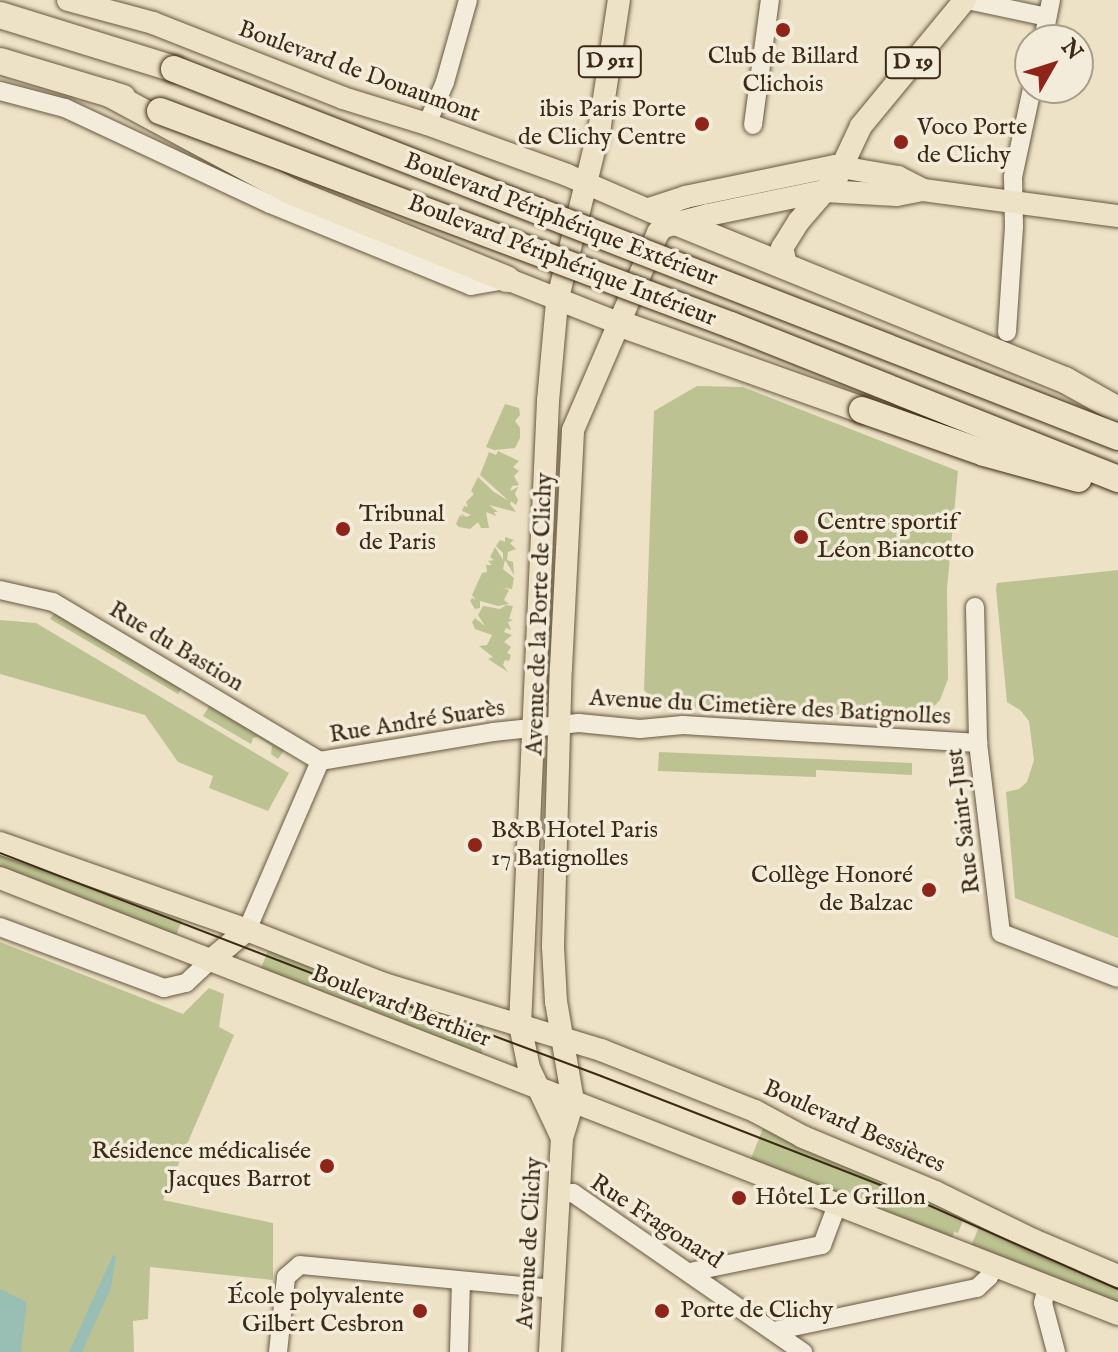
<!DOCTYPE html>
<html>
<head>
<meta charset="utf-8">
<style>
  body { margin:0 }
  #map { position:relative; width:1118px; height:1352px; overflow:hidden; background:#ede2c6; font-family:"IM FELL English",serif }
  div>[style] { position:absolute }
  .green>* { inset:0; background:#bdc292 }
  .water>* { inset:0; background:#99beb4 }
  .roads { filter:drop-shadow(0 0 2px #685840) drop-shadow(0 0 2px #685840) }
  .minor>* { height:18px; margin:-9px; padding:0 9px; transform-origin:9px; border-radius:9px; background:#f3ecda }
  .major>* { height:22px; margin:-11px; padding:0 11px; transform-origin:11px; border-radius:11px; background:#ede2c6 }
  .highway>* { height:26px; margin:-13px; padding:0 13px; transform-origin:13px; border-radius:13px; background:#ede2c6 }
  .tram>* { height:2px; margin:-1px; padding:0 1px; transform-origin:1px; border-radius:1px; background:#3c2a14 }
  .bridges { filter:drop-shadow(0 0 2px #3c2a14) drop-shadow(0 0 2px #3c2a14) }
  .highway-bridge>* { height:26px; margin:-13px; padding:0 13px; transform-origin:13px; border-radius:13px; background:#ede2c6 }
  .dots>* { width:22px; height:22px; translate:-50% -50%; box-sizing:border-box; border:4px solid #f3ecda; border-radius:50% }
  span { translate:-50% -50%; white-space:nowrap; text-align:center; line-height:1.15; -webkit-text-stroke:7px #f3ecda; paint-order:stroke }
  .shield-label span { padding:2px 6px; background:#f3ecda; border:2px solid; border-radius:6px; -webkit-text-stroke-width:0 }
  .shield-label { font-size:22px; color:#3c2a14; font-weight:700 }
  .poi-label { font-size:24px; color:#3c2a14 }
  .right { translate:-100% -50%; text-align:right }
  .left { translate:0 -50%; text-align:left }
  .street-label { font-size:24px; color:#3c2a14 }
  .north { position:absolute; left:1014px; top:24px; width:80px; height:80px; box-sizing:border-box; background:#f3ecda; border:2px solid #aa9e8b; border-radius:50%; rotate:51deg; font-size:22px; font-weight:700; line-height:32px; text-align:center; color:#3c2a14 }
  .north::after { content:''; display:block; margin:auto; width:28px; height:36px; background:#8f2418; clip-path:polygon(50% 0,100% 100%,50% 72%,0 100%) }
</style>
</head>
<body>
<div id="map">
  <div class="green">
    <i style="clip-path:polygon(697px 386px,743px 387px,958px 471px,947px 589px,948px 679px,940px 700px,927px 713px,902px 719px,660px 707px,644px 690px,654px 411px)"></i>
    <i style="clip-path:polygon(505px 404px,519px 408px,520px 415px,515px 421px,520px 428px,520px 438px,515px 448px,494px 450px,486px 447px)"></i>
    <i style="clip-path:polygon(498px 451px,519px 461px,513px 467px,519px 471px,514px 476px,519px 485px,512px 486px,510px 491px,518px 487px,515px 494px,518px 500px,516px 505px,511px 501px,510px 504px,516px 512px,489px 505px,498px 512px,494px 512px,496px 516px,486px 512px,489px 528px,481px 528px,478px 522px,470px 529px,459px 527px,456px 524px,460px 515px,463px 517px,461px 513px,466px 517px,471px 515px,462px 511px,464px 506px,468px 507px,466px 502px,474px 494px,471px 491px,478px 477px,494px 492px,509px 501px,480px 475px,489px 452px,496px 455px)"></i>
    <i style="clip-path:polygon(505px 537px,514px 540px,510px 543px,516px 549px,508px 552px,507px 560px,513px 562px,514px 575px,505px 560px,503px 569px,514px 578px,512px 589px,503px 588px,509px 590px,504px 600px,509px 604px,498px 606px,480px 601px,480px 608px,475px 609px,470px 601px,472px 598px,476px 600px,472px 595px,482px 573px,487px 572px,486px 565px,492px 565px,488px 561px,494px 560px,490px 557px,495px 547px,503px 560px,503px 553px,496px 546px,500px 540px,505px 542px)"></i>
    <i style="clip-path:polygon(1118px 570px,1118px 938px,1015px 898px,1006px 792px,1019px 789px,1027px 782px,1034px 760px,1029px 721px,1020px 710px,1007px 702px,996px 589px,997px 583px)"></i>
    <i style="clip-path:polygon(506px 605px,513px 606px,509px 619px,513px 620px,508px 622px,511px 630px,506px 628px,504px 632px,512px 635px,504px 642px,511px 647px,507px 653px,511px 655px,509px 661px,505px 660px,503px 665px,508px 672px,488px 659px,493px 657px,479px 646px,487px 645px,492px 635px,475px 629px,472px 622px,475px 618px,485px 626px,478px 615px,483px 606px,500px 609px)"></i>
    <i style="clip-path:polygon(55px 612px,182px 688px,178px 694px,50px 619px)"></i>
    <i style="clip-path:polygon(0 620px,36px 623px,289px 773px,268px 811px,209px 788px,213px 776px,178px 762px,145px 715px,0 674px)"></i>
    <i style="clip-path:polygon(210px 705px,285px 749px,278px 759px,271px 754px,272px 746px,258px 737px,253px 738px,251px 744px,203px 716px)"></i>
    <i style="clip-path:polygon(659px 752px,912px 763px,912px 775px,816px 770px,816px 777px,658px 771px)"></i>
    <i style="clip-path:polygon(0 849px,182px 921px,176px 935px,0 868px)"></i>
    <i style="clip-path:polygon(0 942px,183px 1014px,209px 988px,224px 994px,219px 1027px,234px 1035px,163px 1200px,273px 1223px,273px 1280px,150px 1267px,148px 1319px,133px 1321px,134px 1352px,0 1352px)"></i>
    <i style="clip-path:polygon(268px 950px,482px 1022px,488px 1045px,480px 1044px,484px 1058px,260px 971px)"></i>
    <i style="clip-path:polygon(765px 1123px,964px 1218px,958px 1233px,954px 1232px,952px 1239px,750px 1161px)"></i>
    <i style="clip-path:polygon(981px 1222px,1118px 1284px,1118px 1303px,971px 1246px)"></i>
  </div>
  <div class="water">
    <i style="clip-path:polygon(113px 1255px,116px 1256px,111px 1288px,82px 1352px,69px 1352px)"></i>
    <i style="clip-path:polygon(0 1289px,27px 1302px,21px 1352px,0 1352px)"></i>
  </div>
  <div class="roads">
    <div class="minor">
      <i style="left:967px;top:0;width:82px;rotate:12deg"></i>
      <i style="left:1043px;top:40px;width:41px;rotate:-78.7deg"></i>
      <i style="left:0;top:91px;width:67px;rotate:14.7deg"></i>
      <i style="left:65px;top:108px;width:226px;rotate:25.1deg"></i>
      <i style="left:270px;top:204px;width:217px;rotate:22.2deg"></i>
      <i style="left:471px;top:286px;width:35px;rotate:-10deg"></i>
      <i style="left:427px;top:124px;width:46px;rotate:-66.8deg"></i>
      <i style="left:445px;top:82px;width:85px;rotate:-74.3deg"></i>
      <i style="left:753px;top:125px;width:126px;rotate:-82.3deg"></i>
      <i style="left:1007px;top:332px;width:105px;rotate:-86.2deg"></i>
      <i style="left:1014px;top:227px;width:50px;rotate:-91.1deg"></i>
      <i style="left:1013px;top:177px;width:91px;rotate:-77.9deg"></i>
      <i style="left:0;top:590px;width:54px;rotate:12.8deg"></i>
      <i style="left:53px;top:602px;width:311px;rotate:30.8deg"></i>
      <i style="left:975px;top:607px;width:136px;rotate:88.7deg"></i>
      <i style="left:978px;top:743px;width:191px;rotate:83.1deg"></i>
      <i style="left:1001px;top:933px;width:125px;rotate:21deg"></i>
      <i style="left:320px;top:761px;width:175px;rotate:-9.5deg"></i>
      <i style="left:493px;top:732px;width:86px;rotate:-6deg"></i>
      <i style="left:579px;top:723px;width:61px;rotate:5.6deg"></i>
      <i style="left:640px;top:729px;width:43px;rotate:-5.3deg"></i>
      <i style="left:683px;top:725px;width:296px;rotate:3.5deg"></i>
      <i style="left:0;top:927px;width:175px;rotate:20.4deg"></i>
      <i style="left:164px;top:988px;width:23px;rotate:-13deg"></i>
      <i style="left:186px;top:983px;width:33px;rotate:-43deg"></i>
      <i style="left:247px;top:930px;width:184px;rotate:-66.6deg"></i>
      <i style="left:558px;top:1194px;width:15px;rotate:-4deg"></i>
      <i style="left:573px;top:1193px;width:280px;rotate:34.7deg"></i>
      <i style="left:690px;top:1272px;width:135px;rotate:-11.6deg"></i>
      <i style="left:822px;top:1245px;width:43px;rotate:-69.4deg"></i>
      <i style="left:1047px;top:1287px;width:16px;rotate:104deg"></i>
      <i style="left:1043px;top:1303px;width:51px;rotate:75.1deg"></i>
      <i style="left:774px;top:1331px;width:208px;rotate:-12deg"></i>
      <i style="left:977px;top:1288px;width:16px;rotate:-43deg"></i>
      <i style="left:989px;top:1277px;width:13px;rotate:-72deg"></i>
      <i style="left:278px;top:1352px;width:75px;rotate:-83.9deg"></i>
      <i style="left:286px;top:1277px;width:18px;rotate:-41deg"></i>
      <i style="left:300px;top:1265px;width:254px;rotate:5.4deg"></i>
      <i style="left:459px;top:1352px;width:71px;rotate:-88.4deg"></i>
    </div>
    <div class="major">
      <i style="left:68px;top:0;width:88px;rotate:15.1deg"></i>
      <i style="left:153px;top:23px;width:204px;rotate:21.5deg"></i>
      <i style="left:343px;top:98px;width:88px;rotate:17.2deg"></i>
      <i style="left:427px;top:124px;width:149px;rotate:20deg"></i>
      <i style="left:567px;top:175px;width:121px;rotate:23.4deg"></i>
      <i style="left:649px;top:209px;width:38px;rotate:-18deg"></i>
      <i style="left:685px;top:197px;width:153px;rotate:-11.7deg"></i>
      <i style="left:835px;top:166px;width:64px;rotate:9.9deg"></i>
      <i style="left:898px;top:177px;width:28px;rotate:27deg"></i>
      <i style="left:787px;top:269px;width:22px;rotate:-103deg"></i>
      <i style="left:782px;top:248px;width:32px;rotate:-58deg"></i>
      <i style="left:799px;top:221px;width:58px;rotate:-49.2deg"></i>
      <i style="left:837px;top:177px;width:56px;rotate:-64.8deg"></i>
      <i style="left:861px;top:126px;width:163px;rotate:-50.5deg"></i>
      <i style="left:507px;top:279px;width:119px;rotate:21.6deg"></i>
      <i style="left:0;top:843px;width:262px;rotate:19.4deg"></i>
      <i style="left:247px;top:930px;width:147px;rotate:21.5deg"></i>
      <i style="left:384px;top:984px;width:227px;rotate:16.9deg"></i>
      <i style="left:601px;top:1050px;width:166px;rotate:21.6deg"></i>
      <i style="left:755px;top:1111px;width:55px;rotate:28.4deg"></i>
      <i style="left:803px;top:1137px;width:143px;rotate:22.6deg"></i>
      <i style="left:935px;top:1192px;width:109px;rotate:26.1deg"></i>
      <i style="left:1033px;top:1240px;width:92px;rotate:23deg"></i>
      <i style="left:0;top:878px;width:1200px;rotate:21.3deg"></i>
      <i style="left:210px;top:961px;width:48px;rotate:-40deg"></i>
      <i style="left:562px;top:1138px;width:39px;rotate:-73deg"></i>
      <i style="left:573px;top:1101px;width:100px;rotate:-99.7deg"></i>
      <i style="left:556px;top:1002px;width:56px;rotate:-93.1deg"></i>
      <i style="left:553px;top:946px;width:278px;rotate:-88.4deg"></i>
      <i style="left:561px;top:668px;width:238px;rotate:-87.1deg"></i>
      <i style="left:573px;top:430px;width:215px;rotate:-66.7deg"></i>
      <i style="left:658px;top:233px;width:8px;rotate:-50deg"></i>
      <i style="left:663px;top:227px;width:47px;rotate:-14.9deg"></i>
      <i style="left:708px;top:215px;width:118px;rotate:-11.7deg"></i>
      <i style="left:824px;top:191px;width:73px;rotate:3.1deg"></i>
      <i style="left:897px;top:195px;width:26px;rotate:-11deg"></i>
      <i style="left:923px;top:190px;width:197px;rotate:7.6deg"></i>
      <i style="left:550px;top:1352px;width:214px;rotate:-86.8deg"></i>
      <i style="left:562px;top:1138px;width:77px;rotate:-115.2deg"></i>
      <i style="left:529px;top:1068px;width:44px;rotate:-101.8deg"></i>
      <i style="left:520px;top:1025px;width:625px;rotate:-87.43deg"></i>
      <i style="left:548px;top:401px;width:99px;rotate:-84.8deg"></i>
      <i style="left:557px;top:302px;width:182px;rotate:-76.3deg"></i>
      <i style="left:600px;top:125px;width:126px;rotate:-81.4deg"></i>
    </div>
    <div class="highway">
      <i style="left:0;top:15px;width:182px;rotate:17.2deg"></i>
      <i style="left:0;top:61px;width:128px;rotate:16.7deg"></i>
      <i style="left:108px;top:93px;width:207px;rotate:28.3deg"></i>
      <i style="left:290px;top:191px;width:234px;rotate:22.1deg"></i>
      <i style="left:678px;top:223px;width:418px;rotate:22.1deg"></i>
      <i style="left:1065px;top:380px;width:61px;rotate:29.5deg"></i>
      <i style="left:618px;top:323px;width:259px;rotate:19.6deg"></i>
    </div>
  </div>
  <div class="tram">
    <i style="left:0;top:853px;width:363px;rotate:21.1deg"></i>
    <i style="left:339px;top:984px;width:121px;rotate:17.8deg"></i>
    <i style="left:454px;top:1021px;width:157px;rotate:20.5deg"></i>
    <i style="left:601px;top:1076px;width:322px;rotate:21.3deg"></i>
    <i style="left:901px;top:1193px;width:237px;rotate:23.9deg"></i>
  </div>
  <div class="bridges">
    <div class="highway-bridge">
      <i style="left:174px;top:69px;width:1013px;rotate:21.3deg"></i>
      <i style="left:160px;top:111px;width:610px;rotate:20.55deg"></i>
      <i style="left:731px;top:325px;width:417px;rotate:21.7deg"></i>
      <i style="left:862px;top:410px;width:129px;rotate:19.4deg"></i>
      <i style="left:984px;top:453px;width:98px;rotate:15.3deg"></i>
    </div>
  </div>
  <div class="dots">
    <i style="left:783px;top:30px;background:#8f2418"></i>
    <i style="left:702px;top:124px;background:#8f2418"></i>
    <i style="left:901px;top:142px;background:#8f2418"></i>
    <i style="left:343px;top:529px;background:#8f2418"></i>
    <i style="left:801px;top:537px;background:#8f2418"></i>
    <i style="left:475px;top:845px;background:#8f2418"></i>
    <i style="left:929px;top:890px;background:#8f2418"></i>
    <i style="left:327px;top:1166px;background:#8f2418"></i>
    <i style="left:739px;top:1198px;background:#8f2418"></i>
    <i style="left:420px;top:1311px;background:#8f2418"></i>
    <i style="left:662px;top:1311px;background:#8f2418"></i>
  </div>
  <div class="shield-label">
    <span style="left:610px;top:62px">D 911</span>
    <span style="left:913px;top:63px">D 19</span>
  </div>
  <div class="poi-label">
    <span style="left:783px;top:71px">Club de Billard<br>Clichois</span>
    <span class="right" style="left:686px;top:124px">ibis Paris Porte<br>de Clichy Centre</span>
    <span class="left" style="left:917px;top:142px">Voco Porte<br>de Clichy</span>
    <span class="left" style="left:359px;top:529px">Tribunal<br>de Paris</span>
    <span class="left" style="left:817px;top:537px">Centre sportif<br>Léon Biancotto</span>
    <span class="left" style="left:491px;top:845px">B&amp;B Hotel Paris<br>17 Batignolles</span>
    <span class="right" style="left:913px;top:890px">Collège Honoré<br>de Balzac</span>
    <span class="right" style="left:311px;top:1166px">Résidence médicalisée<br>Jacques Barrot</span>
    <span class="left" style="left:755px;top:1198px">Hôtel Le Grillon</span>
    <span class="right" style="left:404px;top:1311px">École polyvalente<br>Gilbert Cesbron</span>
    <span class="left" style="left:680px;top:1311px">Porte de Clichy</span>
  </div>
  <div class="street-label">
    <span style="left:359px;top:72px;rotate:20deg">Boulevard de Douaumont</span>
    <span style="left:561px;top:220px;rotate:21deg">Boulevard Périphérique Extérieur</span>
    <span style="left:562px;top:261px;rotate:21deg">Boulevard Périphérique Intérieur</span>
    <span style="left:540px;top:614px;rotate:-88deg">Avenue de la Porte de Clichy</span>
    <span style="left:176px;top:647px;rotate:31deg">Rue du Bastion</span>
    <span style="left:770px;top:708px;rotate:3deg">Avenue du Cimetière des Batignolles</span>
    <span style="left:417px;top:722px;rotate:-9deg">Rue André Suarès</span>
    <span style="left:964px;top:821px;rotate:-97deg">Rue Saint-Just</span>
    <span style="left:401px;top:1007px;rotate:21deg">Boulevard Berthier</span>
    <span style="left:854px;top:1127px;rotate:24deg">Boulevard Bessières</span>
    <span style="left:656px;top:1222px;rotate:33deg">Rue Fragonard</span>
    <span style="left:530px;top:1243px;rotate:-87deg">Avenue de Clichy</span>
  </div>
  <div class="north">N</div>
</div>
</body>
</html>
